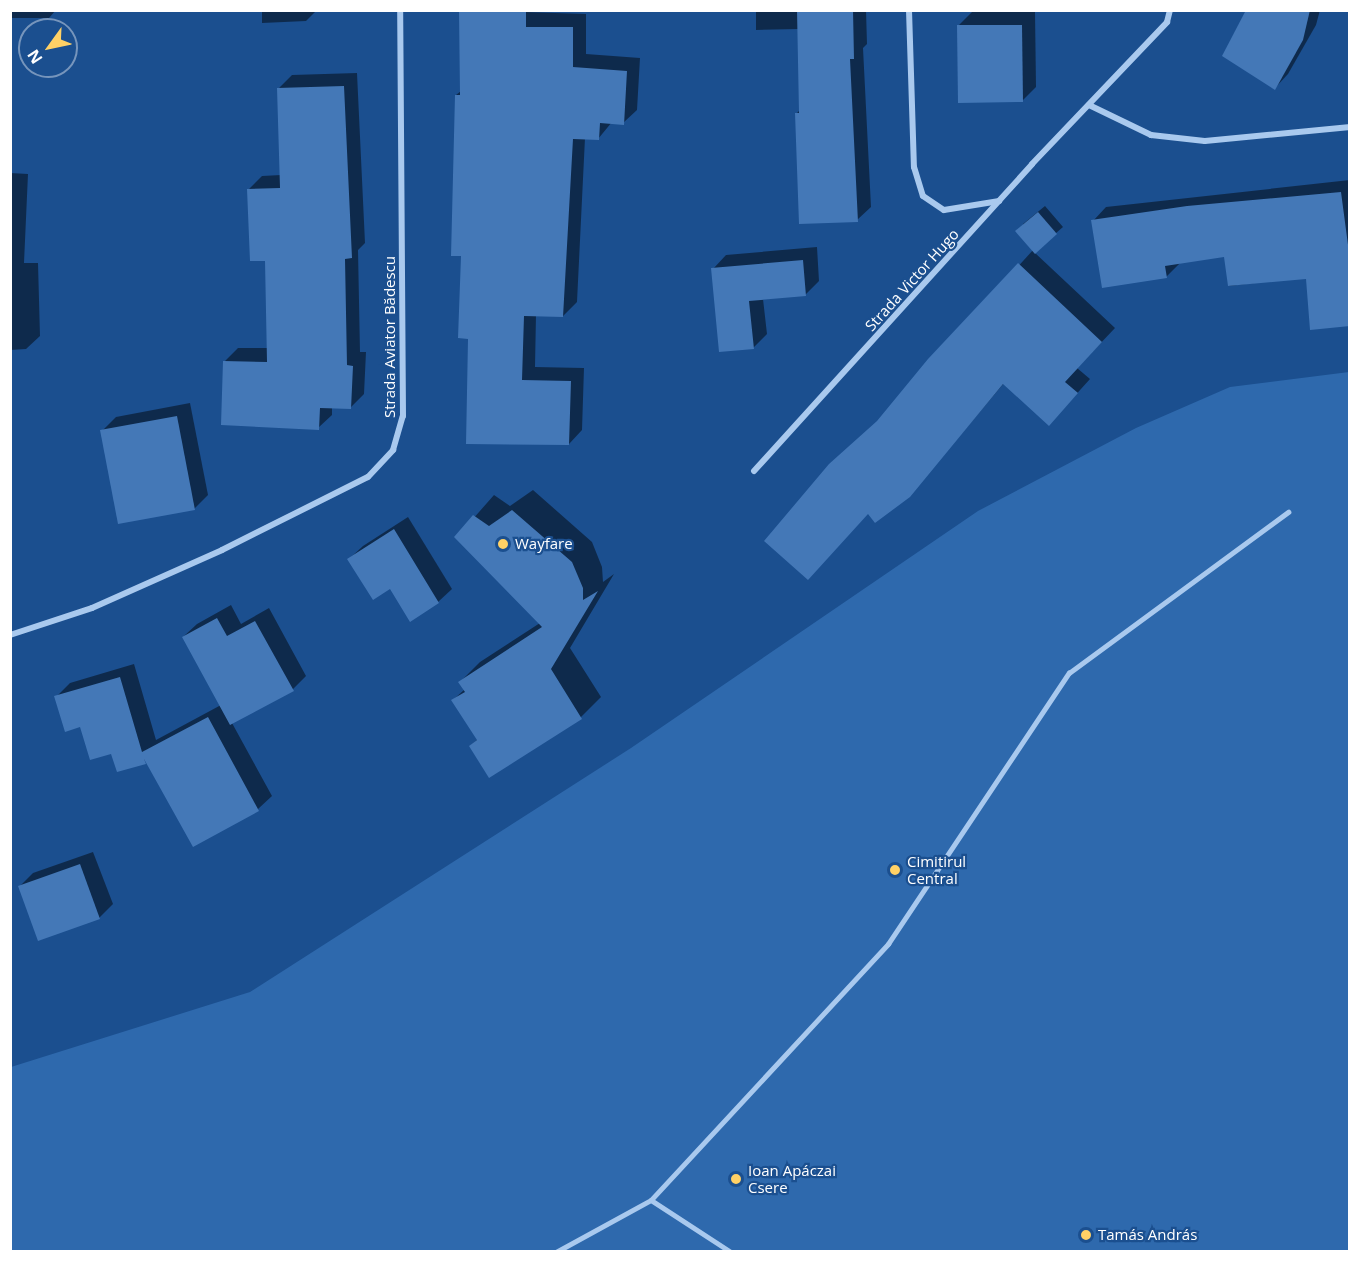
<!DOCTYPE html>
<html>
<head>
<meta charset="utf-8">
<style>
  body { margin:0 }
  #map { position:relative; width:1360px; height:1262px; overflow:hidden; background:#1b4f8f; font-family:"Open Sans",sans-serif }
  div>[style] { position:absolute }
  .green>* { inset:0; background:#2e69ad }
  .shadow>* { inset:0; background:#0007 }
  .building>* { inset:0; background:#4478b7 }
  .service>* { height:4.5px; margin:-2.25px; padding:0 2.25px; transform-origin:2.25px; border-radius:2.25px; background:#a9c9ee }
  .minor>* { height:6px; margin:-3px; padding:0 3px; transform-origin:3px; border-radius:3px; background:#a9c9ee }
  .dots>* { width:16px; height:16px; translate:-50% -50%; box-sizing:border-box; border:3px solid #1b4f8f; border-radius:50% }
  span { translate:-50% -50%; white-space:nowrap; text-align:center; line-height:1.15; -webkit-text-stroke:4.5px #1b4f8f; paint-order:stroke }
  .street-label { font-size:15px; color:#fff }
  .poi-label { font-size:15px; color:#fff }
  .left { translate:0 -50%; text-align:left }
  .frame { position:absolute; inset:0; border:12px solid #fff; pointer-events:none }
  .north { position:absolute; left:18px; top:18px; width:60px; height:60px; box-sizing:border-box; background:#1b4f8f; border:2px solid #7695bc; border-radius:50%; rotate:237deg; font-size:16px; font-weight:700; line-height:24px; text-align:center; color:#fff }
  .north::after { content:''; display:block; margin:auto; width:21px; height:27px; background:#ffd166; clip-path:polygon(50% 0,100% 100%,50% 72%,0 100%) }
</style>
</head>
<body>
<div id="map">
  <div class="green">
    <i style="clip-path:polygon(1349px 372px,1349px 1251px,11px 1252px,11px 1067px,250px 992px,631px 748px,978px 511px,1136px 428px,1230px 387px)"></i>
  </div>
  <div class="shadow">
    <i style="clip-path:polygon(10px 10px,56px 10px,49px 18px,10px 18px)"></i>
    <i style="clip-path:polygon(262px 10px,317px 10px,306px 21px,262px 23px)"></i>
    <i style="clip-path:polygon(461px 10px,586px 14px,586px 54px,640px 58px,637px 110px,623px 123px,612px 122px,598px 139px,585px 138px,577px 302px,563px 316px,536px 315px,535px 367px,584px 368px,582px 430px,569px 444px,469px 337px,456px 95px,461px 91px)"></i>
    <i style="clip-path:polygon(756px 10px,866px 10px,867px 44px,863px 48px,871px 207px,857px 220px,796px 114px,801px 109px,799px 29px,756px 30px)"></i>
    <i style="clip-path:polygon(1246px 10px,1320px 10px,1316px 25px,1288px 74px,1275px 88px)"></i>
    <i style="clip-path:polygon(972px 12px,1035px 12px,1036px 87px,1023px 100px,958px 26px)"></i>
    <i style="clip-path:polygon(357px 73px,365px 243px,358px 250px,360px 352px,366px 352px,364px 394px,351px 407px,332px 407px,332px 415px,318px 428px,225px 361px,238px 348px,268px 348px,266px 259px,249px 189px,262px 176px,281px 175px,279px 88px,292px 75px)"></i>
    <i style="clip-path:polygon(10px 173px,28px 174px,24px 263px,38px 263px,40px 336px,26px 349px,10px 350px)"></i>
    <i style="clip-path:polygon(1350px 180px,1350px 324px,1307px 277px,1229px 286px,1225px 255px,1180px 263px,1166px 277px,1093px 221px,1106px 207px)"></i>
    <i style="clip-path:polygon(1045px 206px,1063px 227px,1034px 252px,1115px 328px,1077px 368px,1090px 379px,1062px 410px,1004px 383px,909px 496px,869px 512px,883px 416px,1033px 250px,1023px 224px)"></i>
    <i style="clip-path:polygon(817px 247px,819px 281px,805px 295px,763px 299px,767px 334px,753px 348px,713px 269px,726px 255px)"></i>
    <i style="clip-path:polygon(190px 403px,208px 495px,194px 509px,102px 431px,116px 417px)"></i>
    <i style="clip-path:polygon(533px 490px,592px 542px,602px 567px,603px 582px,614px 574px,570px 648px,601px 697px,581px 717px,490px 776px,470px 746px,478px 739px,453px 700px,465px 689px,460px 682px,480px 662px,540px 623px,457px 537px,494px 495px,510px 506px)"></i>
    <i style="clip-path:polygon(408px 517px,452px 589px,438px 602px,349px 559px,363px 546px)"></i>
    <i style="clip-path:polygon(231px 605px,241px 624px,269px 608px,306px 676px,293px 689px,232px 723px,272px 796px,258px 809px,193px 845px,147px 761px,112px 752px,56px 697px,70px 683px,134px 664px,156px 740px,221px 705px,183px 637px,197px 624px)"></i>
    <i style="clip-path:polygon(93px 852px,113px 904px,99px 918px,19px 887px,33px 873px)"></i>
  </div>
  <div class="building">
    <i style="clip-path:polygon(459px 10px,526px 10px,526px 27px,573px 27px,573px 67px,627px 71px,624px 125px,600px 123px,599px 140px,573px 139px,563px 317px,524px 316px,522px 380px,571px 381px,569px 445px,466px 444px,468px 339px,458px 338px,461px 256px,451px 256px,455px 95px,460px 95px)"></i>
    <i style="clip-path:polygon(797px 10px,853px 10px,854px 59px,850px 59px,858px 222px,799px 224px,795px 113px,799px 113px)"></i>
    <i style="clip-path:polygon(1246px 10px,1310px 10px,1303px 40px,1275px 90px,1222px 56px)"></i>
    <i style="clip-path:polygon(957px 25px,1022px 25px,1023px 102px,958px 103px)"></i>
    <i style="clip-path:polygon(344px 86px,352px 258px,345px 259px,347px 365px,353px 366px,351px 409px,320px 408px,319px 430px,221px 425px,223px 361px,267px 362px,265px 261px,250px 261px,247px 189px,280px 188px,277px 88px)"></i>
    <i style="clip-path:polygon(1341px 192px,1350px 260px,1350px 326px,1310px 330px,1306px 279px,1228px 286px,1224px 257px,1165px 266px,1167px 278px,1102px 288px,1091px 220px,1187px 206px)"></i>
    <i style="clip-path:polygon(1038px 212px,1057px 234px,1035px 254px,1015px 231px)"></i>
    <i style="clip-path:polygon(803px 260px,806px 296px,749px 301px,754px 349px,719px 352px,711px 268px)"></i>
    <i style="clip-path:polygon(1018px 263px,1102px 342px,1065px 382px,1078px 393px,1049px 426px,1003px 384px,910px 497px,875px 523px,868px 514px,808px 580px,764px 541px,829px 464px,877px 421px,928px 359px)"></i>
    <i style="clip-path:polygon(177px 416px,195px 510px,118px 524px,100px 430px)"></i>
    <i style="clip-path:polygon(512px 510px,572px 562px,583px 588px,583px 600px,598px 591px,551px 669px,582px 719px,489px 778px,469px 746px,477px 740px,451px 700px,465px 692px,458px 682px,542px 627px,454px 537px,473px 515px,489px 526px)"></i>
    <i style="clip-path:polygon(394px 529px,439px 603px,410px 622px,390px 589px,373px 600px,347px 559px)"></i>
    <i style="clip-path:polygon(217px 618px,227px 636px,255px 621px,294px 691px,230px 725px,182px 637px)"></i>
    <i style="clip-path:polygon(120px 677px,142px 752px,208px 717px,259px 811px,193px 847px,144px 759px,146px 764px,117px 772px,111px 754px,90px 760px,80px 727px,65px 732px,54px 696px)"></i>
    <i style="clip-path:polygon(80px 864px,100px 919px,38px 941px,18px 886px)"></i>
  </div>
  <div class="service">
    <i style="left:651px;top:1200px;width:95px;rotate:33deg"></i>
    <i style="left:556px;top:1252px;width:108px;rotate:-28.7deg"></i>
    <i style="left:651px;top:1200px;width:349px;rotate:-47.2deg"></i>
    <i style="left:888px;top:944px;width:326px;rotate:-56.3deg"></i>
    <i style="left:1069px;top:673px;width:272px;rotate:-36.3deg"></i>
  </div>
  <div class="minor">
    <i style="left:909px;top:10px;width:157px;rotate:88.2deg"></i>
    <i style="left:914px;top:167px;width:30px;rotate:73deg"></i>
    <i style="left:923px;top:196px;width:25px;rotate:34deg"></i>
    <i style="left:944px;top:210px;width:56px;rotate:-9.3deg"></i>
    <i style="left:1089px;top:105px;width:69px;rotate:25.8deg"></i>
    <i style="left:1151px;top:135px;width:54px;rotate:6.3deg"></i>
    <i style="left:1205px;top:141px;width:146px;rotate:-5.5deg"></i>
    <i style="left:754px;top:471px;width:414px;rotate:-47.8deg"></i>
    <i style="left:1032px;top:164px;width:196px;rotate:-46.4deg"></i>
    <i style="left:1167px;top:22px;width:12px;rotate:-76deg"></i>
    <i style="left:10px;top:635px;width:86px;rotate:-18.2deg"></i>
    <i style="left:92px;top:608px;width:142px;rotate:-24deg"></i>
    <i style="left:222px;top:550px;width:163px;rotate:-26.6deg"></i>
    <i style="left:368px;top:477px;width:37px;rotate:-47deg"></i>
    <i style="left:393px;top:450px;width:35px;rotate:-74deg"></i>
    <i style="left:403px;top:416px;width:406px;rotate:-90.4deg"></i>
  </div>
  <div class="dots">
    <i style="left:503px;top:544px;background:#ffd166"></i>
    <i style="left:895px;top:870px;background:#ffd166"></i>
    <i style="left:736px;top:1179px;background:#ffd166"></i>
    <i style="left:1086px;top:1235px;background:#ffd166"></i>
  </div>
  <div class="street-label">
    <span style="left:912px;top:280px;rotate:-48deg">Strada Victor Hugo</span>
    <span style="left:390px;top:337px;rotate:-90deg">Strada Aviator Bădescu</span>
  </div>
  <div class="poi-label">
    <span class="left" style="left:515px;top:544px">Wayfare</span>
    <span class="left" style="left:907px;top:870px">Cimitirul<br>Central</span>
    <span class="left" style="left:748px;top:1179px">Ioan Apáczai<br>Csere</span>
    <span class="left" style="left:1098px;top:1235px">Tamás András</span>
  </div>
  <div class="frame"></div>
  <div class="north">N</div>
</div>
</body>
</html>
